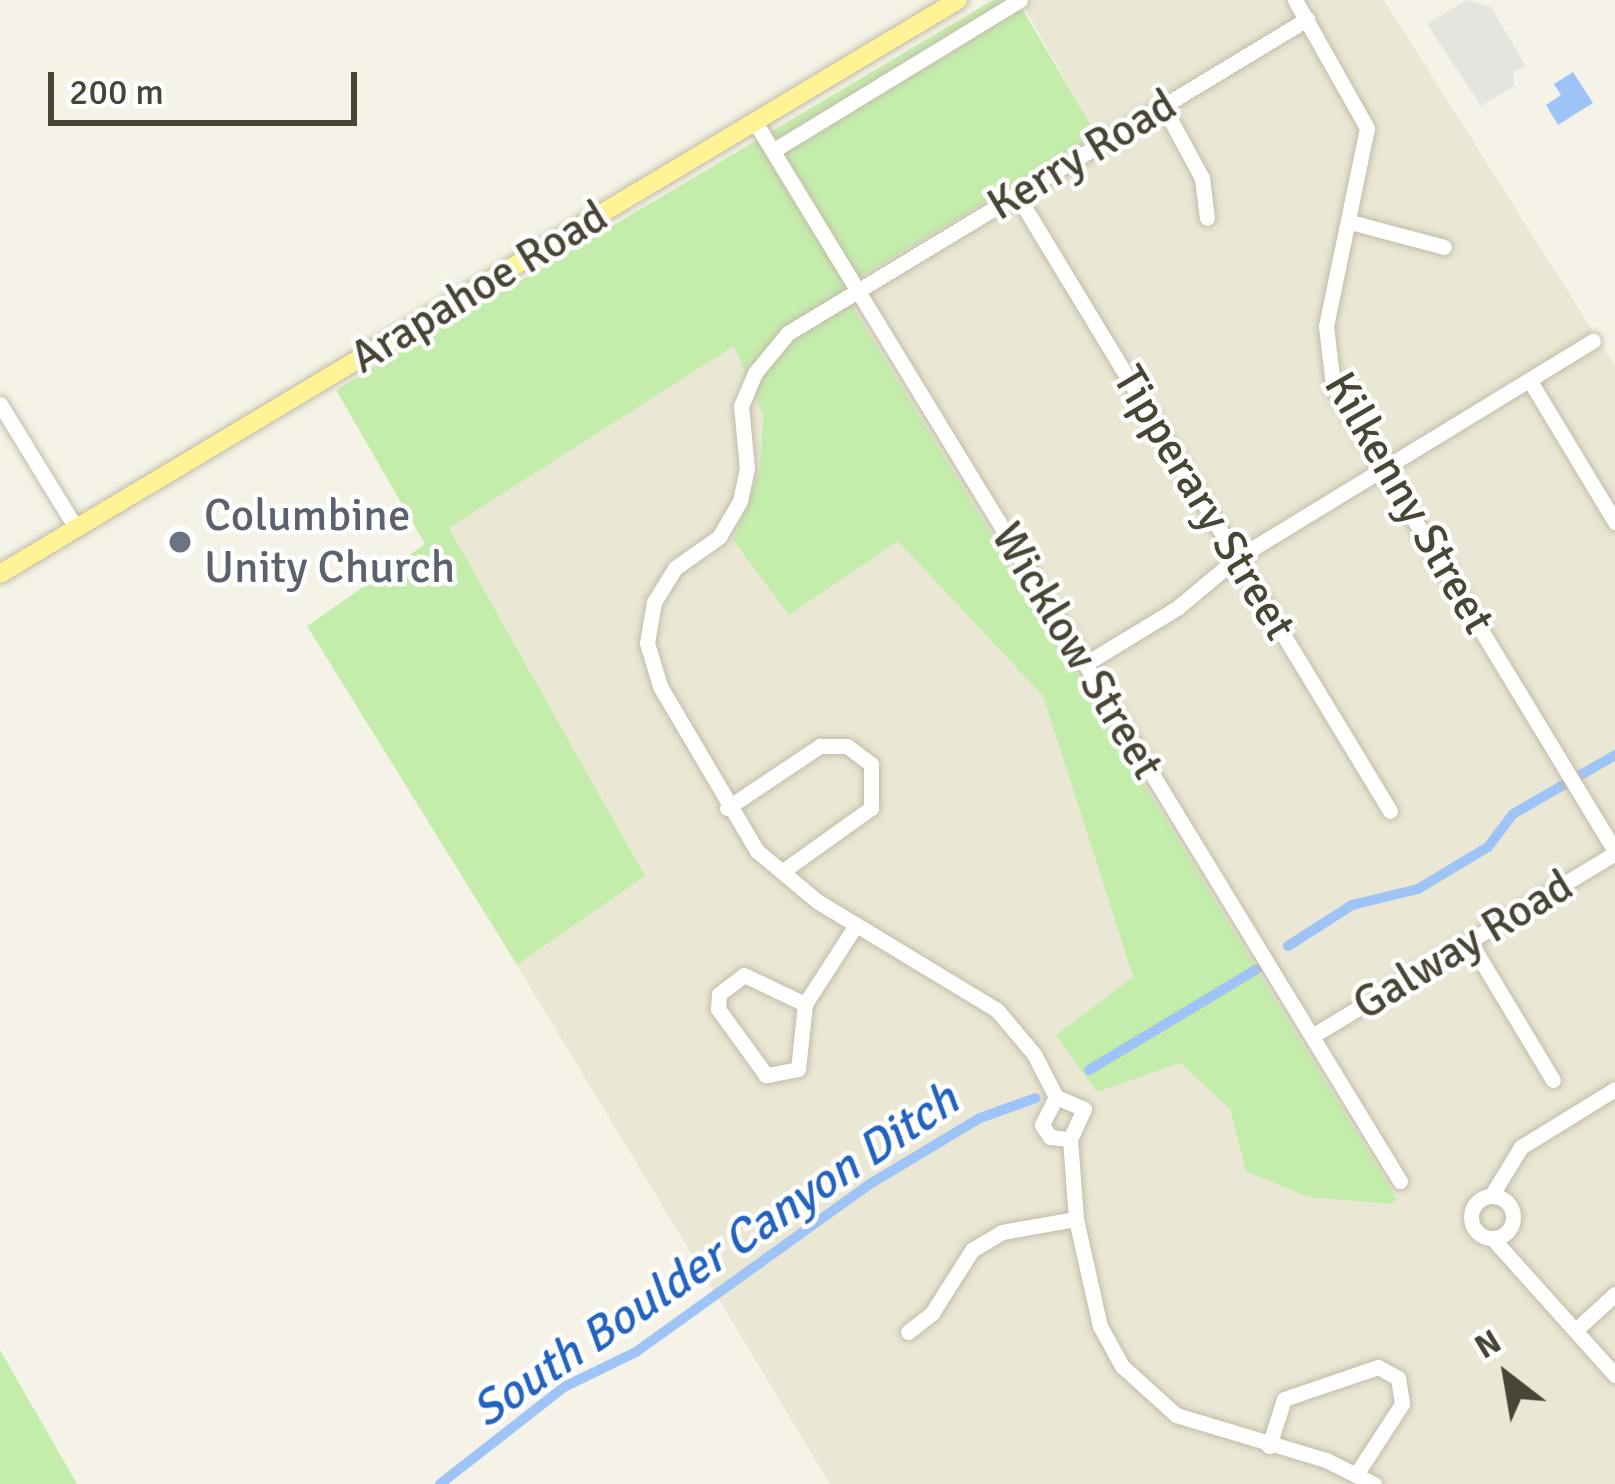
<!DOCTYPE html>
<html>
<head>
<meta charset="utf-8">
<style>
  body { margin:0 }
  #map { position:relative; width:1615px; height:1484px; overflow:hidden; background:#f5f3e7; font-family:Signika,sans-serif }
  div>[style] { position:absolute }
  .residential>* { inset:0; background:#eae7d4 }
  .green>* { inset:0; background:#c4edac }
  .parking>* { inset:0; background:#e6e4df }
  .water>* { inset:0; background:#9ec3f7 }
  .canal>* { height:10px; margin:-5px; padding:0 5px; transform-origin:5px; border-radius:5px; background:#9ec3f7 }
  .roads { filter:drop-shadow(0 0 3px #c2bda8) drop-shadow(0 0 3px #c2bda8) }
  .minor>* { height:15px; margin:-7.5px; padding:0 7.5px; transform-origin:7.5px; border-radius:7.5px; background:#fff }
  .minor>.ring { margin:-7.5px; padding:0; box-sizing:content-box; background:none; border:15px solid #fff; border-radius:50% }
  .major>* { height:18px; margin:-9px; padding:0 9px; transform-origin:9px; border-radius:9px; background:#fff396 }
  .dots>* { width:33px; height:33px; translate:-50% -50%; box-sizing:border-box; border:6px solid #fff; border-radius:50% }
  span { translate:-50% -50%; white-space:nowrap; text-align:center; line-height:1.15; -webkit-text-stroke:9px #fff; paint-order:stroke }
  .street-label { font-size:45px; color:#494535 }
  .worship-label { font-size:45px; color:#5b616d }
  .left { translate:0 -50%; text-align:left }
  .water-label { font-size:48px; color:#2363c0; font-style:italic }
  .north { position:absolute; left:1447px; top:1316px; width:120px; height:120px; -webkit-text-stroke:9px #fff; paint-order:stroke; rotate:329deg; font-size:33px; font-weight:700; line-height:48px; text-align:center; color:#494535 }
  .north::after { content:''; display:block; margin:auto; width:42px; height:54px; background:#494535; clip-path:polygon(50% 0,100% 100%,50% 72%,0 100%) }
  .scale { position:absolute; left:48px; top:72px; width:309px; height:54px; box-sizing:border-box; border:6px solid #494535; border-top:0; padding-left:15px; font-size:36px; line-height:42px; white-space:nowrap; color:#494535; -webkit-text-stroke:9px #fff; paint-order:stroke }
</style>
</head>
<body>
<div id="map">
  <div class="residential">
    <i style="clip-path:polygon(1020px 0,1384px 0,1615px 366px,1615px 1484px,830px 1484px,517px 965px,645px 876px,449px 528px,734px 346px,763px 415px,760px 469px,733px 540px,789px 614px,898px 541px,1043px 696px,1133px 978px,1056px 1035px,1097px 1091px,1180px 1063px,1230px 1109px,1247px 1171px,1397px 1199px,841px 288px,1097px 137px)"></i>
  </div>
  <div class="green">
    <i style="clip-path:polygon(993px 0,1017px 0,1097px 136px,841px 288px,1397px 1199px,1391px 1204px,1308px 1197px,1246px 1171px,1230px 1109px,1180px 1063px,1097px 1092px,1056px 1035px,1133px 977px,1043px 696px,898px 541px,789px 615px,733px 540px,760px 469px,763px 415px,734px 346px,449px 528px,645px 876px,517px 965px,307px 626px,425px 544px,336px 390px)"></i>
    <i style="clip-path:polygon(0 1350px,77px 1484px,0 1484px)"></i>
  </div>
  <div class="parking">
    <i style="clip-path:polygon(1466px 0,1491px 7px,1526px 66px,1513px 72px,1514px 86px,1481px 106px,1427px 24px)"></i>
  </div>
  <div class="water">
    <i style="clip-path:polygon(1573px 72px,1593px 103px,1558px 125px,1546px 105px,1561px 95px,1554px 84px)"></i>
  </div>
  <div class="canal">
    <i style="left:1288px;top:946px;width:76px;rotate:-32.6deg"></i>
    <i style="left:1352px;top:905px;width:68px;rotate:-13.6deg"></i>
    <i style="left:1418px;top:889px;width:82px;rotate:-31deg"></i>
    <i style="left:1488px;top:847px;width:41px;rotate:-52.9deg"></i>
    <i style="left:1513px;top:814px;width:118px;rotate:-30deg"></i>
    <i style="left:1089px;top:1070px;width:196px;rotate:-31deg"></i>
    <i style="left:440px;top:1484px;width:157px;rotate:-38deg"></i>
    <i style="left:564px;top:1387px;width:80px;rotate:-25.9deg"></i>
    <i style="left:636px;top:1352px;width:288px;rotate:-35.7deg"></i>
    <i style="left:870px;top:1184px;width:128px;rotate:-31deg"></i>
    <i style="left:980px;top:1118px;width:59px;rotate:-19.7deg"></i>
  </div>
  <div class="roads">
    <div class="minor">
      <i style="left:1295px;top:0;width:147px;rotate:60.6deg"></i>
      <i style="left:1367px;top:128px;width:202px;rotate:101.7deg"></i>
      <i style="left:1326px;top:326px;width:60px;rotate:83.3deg"></i>
      <i style="left:1333px;top:386px;width:544px;rotate:58.77deg"></i>
      <i style="left:1163px;top:106px;width:82px;rotate:61.6deg"></i>
      <i style="left:1202px;top:178px;width:40px;rotate:82.9deg"></i>
      <i style="left:755px;top:122px;width:1240px;rotate:58.66deg"></i>
      <i style="left:774px;top:150px;width:288px;rotate:-31.4deg"></i>
      <i style="left:1017px;top:195px;width:720px;rotate:58.8deg"></i>
      <i style="left:1350px;top:222px;width:97px;rotate:14.9deg"></i>
      <i style="left:1530px;top:381px;width:165px;rotate:58.9deg"></i>
      <i style="left:0;top:404px;width:145px;rotate:58.5deg"></i>
      <i style="left:1085px;top:664px;width:108px;rotate:-31.3deg"></i>
      <i style="left:1177px;top:608px;width:78px;rotate:-39.8deg"></i>
      <i style="left:1237px;top:558px;width:417px;rotate:-31.4deg"></i>
      <i style="left:727px;top:808px;width:112px;rotate:-33.7deg"></i>
      <i style="left:820px;top:746px;width:27px"></i>
      <i style="left:847px;top:746px;width:30px;rotate:37deg"></i>
      <i style="left:871px;top:764px;width:44px;rotate:90deg"></i>
      <i style="left:871px;top:808px;width:108px;rotate:144.4deg"></i>
      <i style="left:1470px;top:942px;width:161px;rotate:59deg"></i>
      <i style="left:744px;top:975px;width:68px;rotate:25.4deg"></i>
      <i style="left:805px;top:1004px;width:65px;rotate:96.1deg"></i>
      <i style="left:798px;top:1069px;width:33px;rotate:169deg"></i>
      <i style="left:766px;top:1075px;width:82px;rotate:-126deg"></i>
      <i style="left:718px;top:1009px;width:15px;rotate:-86deg"></i>
      <i style="left:719px;top:994px;width:31px;rotate:-37deg"></i>
      <i style="left:805px;top:1004px;width:94px;rotate:-57.2deg"></i>
      <i style="left:1312px;top:1036px;width:354px;rotate:-31.1deg"></i>
      <i style="left:1056px;top:1097px;width:48px;rotate:-117.1deg"></i>
      <i style="left:1034px;top:1054px;width:57px;rotate:-130.1deg"></i>
      <i style="left:997px;top:1010px;width:210px;rotate:-148.8deg"></i>
      <i style="left:817px;top:901px;width:78px;rotate:-140.2deg"></i>
      <i style="left:757px;top:851px;width:191px;rotate:-120.5deg"></i>
      <i style="left:660px;top:686px;width:45px;rotate:-106.8deg"></i>
      <i style="left:647px;top:643px;width:42px;rotate:-80.3deg"></i>
      <i style="left:654px;top:602px;width:40px;rotate:-58deg"></i>
      <i style="left:675px;top:568px;width:54px;rotate:-35.2deg"></i>
      <i style="left:719px;top:537px;width:42px;rotate:-59.7deg"></i>
      <i style="left:740px;top:501px;width:33px;rotate:-78deg"></i>
      <i style="left:747px;top:469px;width:63px;rotate:-95.4deg"></i>
      <i style="left:741px;top:406px;width:36px;rotate:-67deg"></i>
      <i style="left:755px;top:373px;width:52px;rotate:-50.5deg"></i>
      <i style="left:788px;top:333px;width:607px;rotate:-31.17deg"></i>
      <i style="left:1056px;top:1097px;width:30px;rotate:23deg"></i>
      <i style="left:1084px;top:1109px;width:33px;rotate:115deg"></i>
      <i style="left:1070px;top:1139px;width:80px;rotate:85.7deg"></i>
      <i style="left:1076px;top:1219px;width:110px;rotate:77.4deg"></i>
      <i style="left:1100px;top:1326px;width:46px;rotate:61.2deg"></i>
      <i style="left:1122px;top:1366px;width:73px;rotate:42.2deg"></i>
      <i style="left:1176px;top:1415px;width:157px;rotate:16.7deg"></i>
      <i style="left:1326px;top:1460px;width:54px;rotate:26.6deg"></i>
      <i style="left:1056px;top:1097px;width:31px;rotate:117deg"></i>
      <i style="left:1042px;top:1125px;width:14px;rotate:56deg"></i>
      <i style="left:1050px;top:1137px;width:20px;rotate:6deg"></i>
      <i class="ring" style="left:1471px;top:1196px;width:27px;height:27px"></i>
      <i style="left:1491px;top:1196px;width:57px;rotate:-58.5deg"></i>
      <i style="left:1521px;top:1147px;width:110px;rotate:-31.7deg"></i>
      <i style="left:1493px;top:1239px;width:183px;rotate:48.1deg"></i>
      <i style="left:1579px;top:1327px;width:49px;rotate:-42.5deg"></i>
      <i style="left:908px;top:1332px;width:31px;rotate:-38deg"></i>
      <i style="left:932px;top:1313px;width:75px;rotate:-57.6deg"></i>
      <i style="left:972px;top:1250px;width:35px;rotate:-31deg"></i>
      <i style="left:1002px;top:1232px;width:75px;rotate:-10deg"></i>
      <i style="left:1269px;top:1446px;width:49px;rotate:-72.3deg"></i>
      <i style="left:1284px;top:1399px;width:99px;rotate:-18.8deg"></i>
      <i style="left:1378px;top:1367px;width:23px;rotate:29deg"></i>
      <i style="left:1398px;top:1378px;width:26px;rotate:81deg"></i>
      <i style="left:1402px;top:1404px;width:82px;rotate:123.1deg"></i>
    </div>
    <div class="major">
      <i style="left:0;top:574px;width:1117px;rotate:-30.93deg"></i>
    </div>
  </div>
  <div class="dots">
    <i style="left:180px;top:542px;background:#6b7280"></i>
  </div>
  <div class="street-label">
    <span style="left:1082px;top:155px;rotate:-31deg">Kerry Road</span>
    <span style="left:479px;top:287px;rotate:-31deg">Arapahoe Road</span>
    <span style="left:1204px;top:503px;rotate:59deg">Tipperary Street</span>
    <span style="left:1409px;top:503px;rotate:60deg">Kilkenny Street</span>
    <span style="left:1077px;top:651px;rotate:59deg">Wicklow Street</span>
    <span style="left:1463px;top:945px;rotate:-31deg">Galway Road</span>
  </div>
  <div class="worship-label">
    <span class="left" style="left:204px;top:542px">Columbine<br>Unity Church</span>
  </div>
  <div class="water-label">
    <span style="left:715px;top:1255px;rotate:-34deg">South Boulder Canyon Ditch</span>
  </div>
  <div class="north">N</div>
  <div class="scale">200 m</div>
</div>
</body>
</html>
